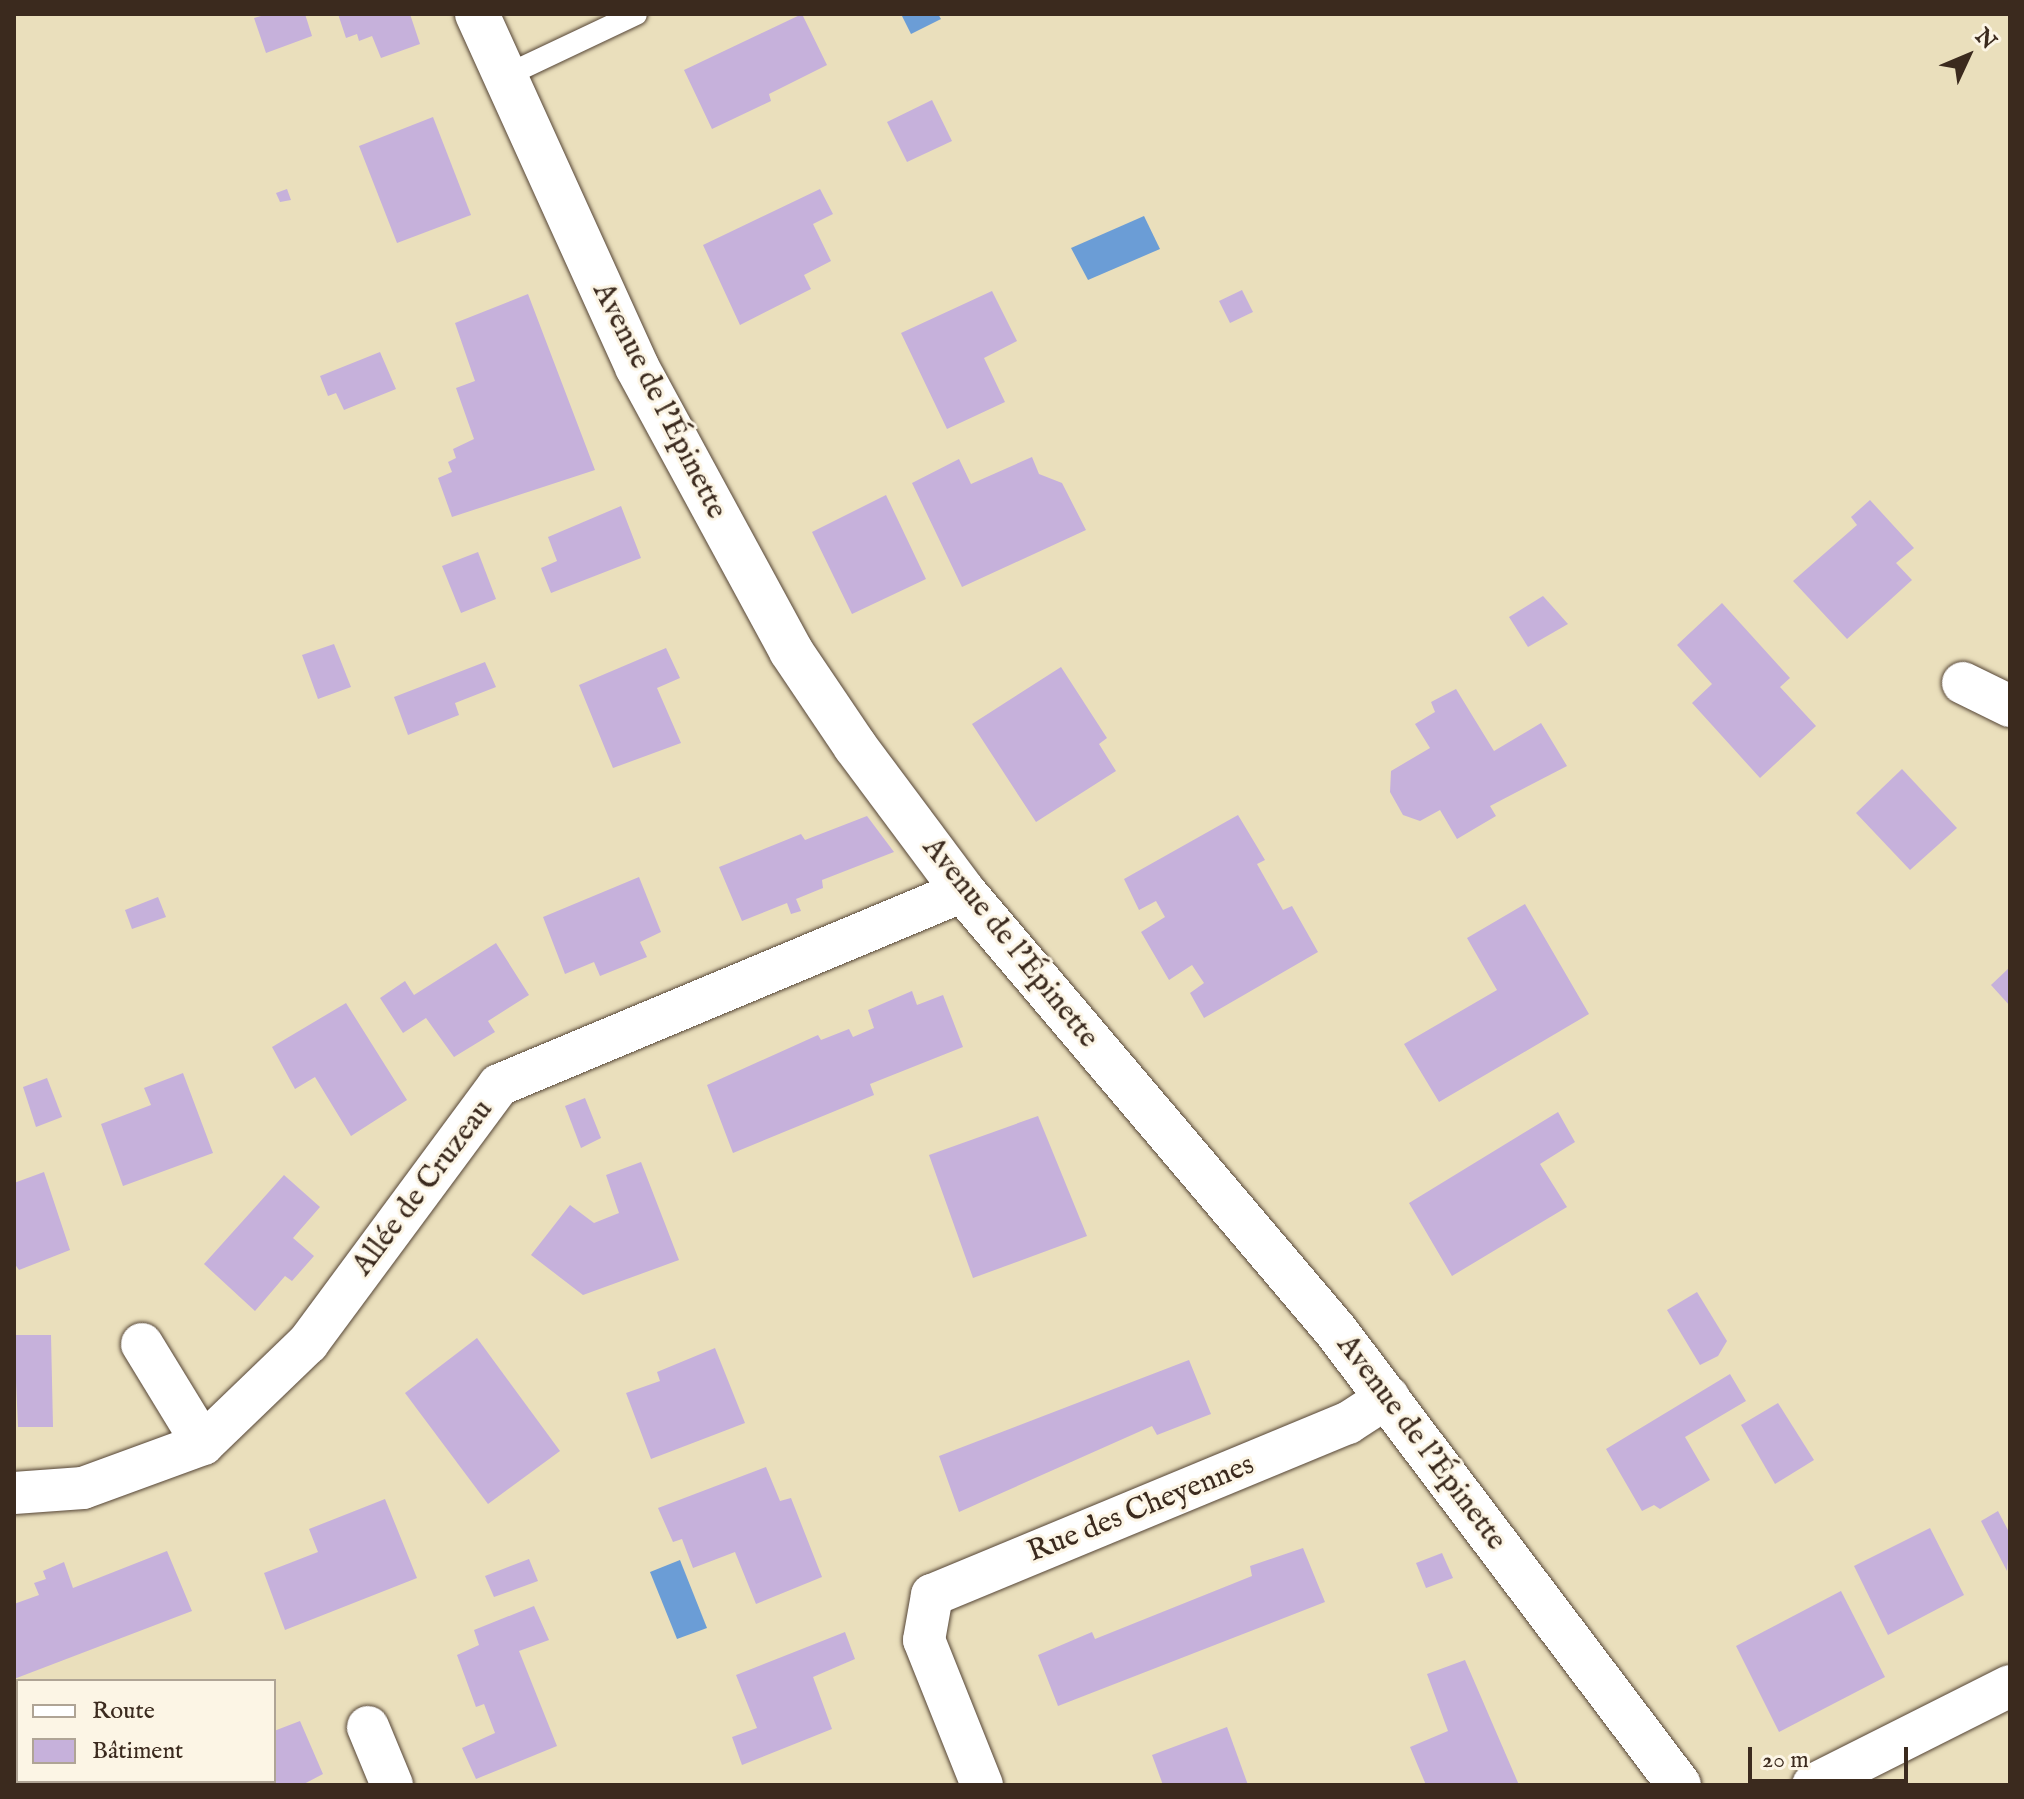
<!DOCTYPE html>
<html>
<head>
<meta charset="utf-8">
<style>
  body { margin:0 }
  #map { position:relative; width:2024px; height:1799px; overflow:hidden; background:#eadfbc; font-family:"IM FELL English",serif }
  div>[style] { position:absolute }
  .water>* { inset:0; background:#6b9dd6 }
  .building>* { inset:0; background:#c6b1db }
  .roads { filter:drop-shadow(0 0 2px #554536) drop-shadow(0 0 2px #554536) }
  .lane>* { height:22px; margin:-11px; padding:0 11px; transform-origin:11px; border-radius:11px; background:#fff }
  .street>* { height:42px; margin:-21px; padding:0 21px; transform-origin:21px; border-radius:21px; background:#fff }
  .secondary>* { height:44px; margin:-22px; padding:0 22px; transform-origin:22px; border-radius:22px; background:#fff }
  span { translate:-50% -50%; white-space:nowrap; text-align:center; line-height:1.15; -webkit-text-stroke:6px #fcf5e5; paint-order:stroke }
  .street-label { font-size:30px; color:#3b2a1e }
  .frame { position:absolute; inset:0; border:16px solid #3b2a1e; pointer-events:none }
  .legend { position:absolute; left:16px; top:1679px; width:260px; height:104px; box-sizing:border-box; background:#fcf5e5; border:2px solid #afa495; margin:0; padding:10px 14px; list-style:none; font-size:24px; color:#3b2a1e }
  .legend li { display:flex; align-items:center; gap:16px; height:40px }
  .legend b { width:40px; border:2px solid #afa495 }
  .north { position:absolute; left:1928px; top:16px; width:80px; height:80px; -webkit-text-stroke:6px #fcf5e5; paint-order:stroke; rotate:46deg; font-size:22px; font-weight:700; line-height:32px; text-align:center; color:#3b2a1e }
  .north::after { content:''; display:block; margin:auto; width:28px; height:36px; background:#3b2a1e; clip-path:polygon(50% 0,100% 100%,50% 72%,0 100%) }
  .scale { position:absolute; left:1748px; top:1747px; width:160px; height:36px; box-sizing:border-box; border:4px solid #3b2a1e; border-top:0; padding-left:10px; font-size:24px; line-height:28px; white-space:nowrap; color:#3b2a1e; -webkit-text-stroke:6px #fcf5e5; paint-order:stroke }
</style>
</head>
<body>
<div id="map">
  <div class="water">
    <i style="clip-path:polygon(901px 14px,938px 14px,941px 19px,911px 34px)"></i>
    <i style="clip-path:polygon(1144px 216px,1160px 249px,1088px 280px,1071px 248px)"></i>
    <i style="clip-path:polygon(680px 1560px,707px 1628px,677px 1639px,650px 1572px)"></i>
  </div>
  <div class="building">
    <i style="clip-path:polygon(268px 14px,305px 14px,312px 36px,266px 53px,254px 18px)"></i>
    <i style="clip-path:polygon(338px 14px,410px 14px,420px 44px,381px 58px,372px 36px,359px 41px,357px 34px,346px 38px)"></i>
    <i style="clip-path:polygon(802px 14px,827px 65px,769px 94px,771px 101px,712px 129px,684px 70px)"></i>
    <i style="clip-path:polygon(932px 100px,952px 141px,907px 162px,887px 122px)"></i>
    <i style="clip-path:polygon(433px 117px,471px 215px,397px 243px,359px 146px)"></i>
    <i style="clip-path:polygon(287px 189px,291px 200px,280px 202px,276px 193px)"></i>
    <i style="clip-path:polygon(820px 189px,833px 214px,813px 224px,831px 261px,804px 275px,811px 289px,740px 325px,703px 245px)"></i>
    <i style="clip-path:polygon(1242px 290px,1253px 312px,1230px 323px,1219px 301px)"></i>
    <i style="clip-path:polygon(992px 291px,1017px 341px,984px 358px,1005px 402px,947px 429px,901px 333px)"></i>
    <i style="clip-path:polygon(528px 294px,595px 470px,452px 517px,438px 478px,452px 472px,448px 462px,456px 458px,453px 449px,474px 439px,456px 388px,475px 381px,455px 323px)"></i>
    <i style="clip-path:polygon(380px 352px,396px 389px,344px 410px,336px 393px,328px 396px,320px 376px)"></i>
    <i style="clip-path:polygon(1032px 457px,1039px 474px,1062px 483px,1086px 530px,962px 587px,912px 483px,959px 459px,971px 484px)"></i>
    <i style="clip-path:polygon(886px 495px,926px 579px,852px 614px,812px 532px)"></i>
    <i style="clip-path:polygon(1870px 500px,1914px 548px,1896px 563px,1912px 580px,1847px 639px,1793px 581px,1857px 525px,1851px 517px)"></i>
    <i style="clip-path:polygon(621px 506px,641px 558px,551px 593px,541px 568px,557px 561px,548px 537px)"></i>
    <i style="clip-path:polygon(478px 552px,496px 599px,461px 613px,442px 566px)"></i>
    <i style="clip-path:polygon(1543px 596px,1568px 624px,1528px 647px,1509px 617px)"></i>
    <i style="clip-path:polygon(1722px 603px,1790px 678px,1780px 687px,1816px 726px,1760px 778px,1692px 703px,1712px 684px,1677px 645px)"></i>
    <i style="clip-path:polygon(334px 644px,351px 687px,318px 699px,302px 655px)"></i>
    <i style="clip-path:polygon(666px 648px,680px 678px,657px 688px,681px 743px,613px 768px,579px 685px)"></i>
    <i style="clip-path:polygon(485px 662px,496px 687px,455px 703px,459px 715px,408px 735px,394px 697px)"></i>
    <i style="clip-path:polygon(1061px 667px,1107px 738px,1099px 744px,1116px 771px,1036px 822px,972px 724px)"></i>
    <i style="clip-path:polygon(1456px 689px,1494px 751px,1541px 723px,1567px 766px,1490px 806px,1496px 816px,1457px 839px,1440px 810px,1420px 821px,1403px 815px,1390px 792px,1391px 771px,1430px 748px,1415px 724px,1435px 712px,1431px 702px)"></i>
    <i style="clip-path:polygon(1902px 769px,1957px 828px,1910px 870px,1856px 813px)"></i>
    <i style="clip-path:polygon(1238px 815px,1265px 860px,1257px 864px,1283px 910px,1292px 906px,1318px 952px,1204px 1018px,1190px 993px,1204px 983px,1192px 965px,1169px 980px,1141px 932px,1165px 917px,1156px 901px,1139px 910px,1124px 879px)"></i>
    <i style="clip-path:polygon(867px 816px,894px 852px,822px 880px,823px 888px,796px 899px,801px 911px,791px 914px,787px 903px,742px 921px,719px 867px,801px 834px,805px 840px)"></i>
    <i style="clip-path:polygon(639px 877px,661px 932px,640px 942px,647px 957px,600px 976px,594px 962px,565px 974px,543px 917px)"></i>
    <i style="clip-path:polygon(158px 897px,166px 917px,132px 929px,125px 910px)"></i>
    <i style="clip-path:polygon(1525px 904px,1589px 1014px,1439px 1102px,1404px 1044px,1497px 990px,1467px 938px)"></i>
    <i style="clip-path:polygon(496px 943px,529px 995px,488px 1021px,495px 1032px,454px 1057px,426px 1018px,403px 1033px,380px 998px,405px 981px,414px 995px)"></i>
    <i style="clip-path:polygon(2010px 967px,2010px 1006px,1991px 985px)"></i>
    <i style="clip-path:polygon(912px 991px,917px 1005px,943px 995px,963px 1047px,870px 1084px,874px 1095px,733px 1153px,707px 1085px,818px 1035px,821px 1040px,849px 1029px,853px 1037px,874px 1028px,868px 1010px)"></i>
    <i style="clip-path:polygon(346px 1003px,407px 1100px,351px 1136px,315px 1077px,295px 1089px,272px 1047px)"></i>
    <i style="clip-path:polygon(183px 1073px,213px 1153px,123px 1186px,101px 1124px,151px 1105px,144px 1088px)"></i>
    <i style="clip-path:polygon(47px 1078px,62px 1117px,36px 1127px,23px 1087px)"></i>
    <i style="clip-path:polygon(585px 1098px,601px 1138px,581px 1148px,565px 1106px)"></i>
    <i style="clip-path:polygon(1558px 1112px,1575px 1142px,1540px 1164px,1567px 1207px,1452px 1276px,1409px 1203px)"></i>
    <i style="clip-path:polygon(1038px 1116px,1087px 1236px,973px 1278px,929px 1155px)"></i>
    <i style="clip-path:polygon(641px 1162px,679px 1260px,583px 1295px,531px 1255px,570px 1205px,594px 1223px,619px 1213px,606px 1175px)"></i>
    <i style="clip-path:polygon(44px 1172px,70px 1250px,19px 1270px,14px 1263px,14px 1183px)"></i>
    <i style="clip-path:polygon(284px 1175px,320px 1207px,293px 1238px,314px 1256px,292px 1281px,285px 1276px,255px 1311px,204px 1264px)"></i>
    <i style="clip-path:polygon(1697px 1292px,1727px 1341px,1718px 1356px,1700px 1365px,1667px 1310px)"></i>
    <i style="clip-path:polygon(14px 1335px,51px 1335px,53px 1427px,18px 1427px)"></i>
    <i style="clip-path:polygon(477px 1338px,560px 1451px,488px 1504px,405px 1393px)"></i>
    <i style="clip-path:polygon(715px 1348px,745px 1423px,651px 1459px,626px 1393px,660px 1381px,657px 1372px)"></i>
    <i style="clip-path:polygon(1189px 1360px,1211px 1414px,1157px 1435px,1152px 1426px,959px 1512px,939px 1456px)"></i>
    <i style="clip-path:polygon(1730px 1374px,1746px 1401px,1685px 1437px,1710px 1480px,1660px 1509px,1654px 1505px,1642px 1511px,1606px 1449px)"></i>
    <i style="clip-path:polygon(1778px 1403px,1814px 1460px,1775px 1484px,1741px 1425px)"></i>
    <i style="clip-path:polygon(766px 1467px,780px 1501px,791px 1498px,822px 1577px,756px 1604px,735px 1552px,693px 1568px,682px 1539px,673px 1542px,658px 1508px)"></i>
    <i style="clip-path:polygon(385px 1499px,417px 1578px,285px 1630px,264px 1573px,318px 1552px,309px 1529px)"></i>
    <i style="clip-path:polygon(1998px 1511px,2010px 1534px,2007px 1571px,1981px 1521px)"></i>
    <i style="clip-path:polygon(1930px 1528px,1964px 1595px,1888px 1635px,1854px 1566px)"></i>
    <i style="clip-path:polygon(1303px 1548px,1325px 1602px,1058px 1706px,1038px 1655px,1092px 1632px,1095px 1639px,1252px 1576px,1250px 1566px)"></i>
    <i style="clip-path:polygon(167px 1551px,192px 1611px,14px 1679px,14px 1604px,39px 1595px,34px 1583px,46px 1579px,43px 1571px,64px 1562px,73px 1588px)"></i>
    <i style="clip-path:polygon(1442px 1553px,1453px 1578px,1426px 1588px,1416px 1563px)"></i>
    <i style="clip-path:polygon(529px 1559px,538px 1581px,494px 1597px,485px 1576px)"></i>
    <i style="clip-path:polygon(1841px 1591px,1885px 1677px,1779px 1732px,1736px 1646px)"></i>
    <i style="clip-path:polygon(534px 1606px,549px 1640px,519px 1651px,557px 1746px,476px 1779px,462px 1748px,495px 1733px,484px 1704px,476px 1707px,457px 1655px,479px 1645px,474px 1630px)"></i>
    <i style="clip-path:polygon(845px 1632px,855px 1659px,813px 1677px,832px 1729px,742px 1765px,732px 1737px,757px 1728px,736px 1675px)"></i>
    <i style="clip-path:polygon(1465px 1660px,1519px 1785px,1426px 1785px,1410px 1747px,1448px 1731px,1427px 1674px)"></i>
    <i style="clip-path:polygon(300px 1721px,323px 1774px,302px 1785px,202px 1785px,201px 1781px,274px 1781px,274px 1731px)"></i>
    <i style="clip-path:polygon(1227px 1727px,1248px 1785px,1163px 1785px,1152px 1755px)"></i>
  </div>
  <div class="roads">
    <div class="lane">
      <i style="left:503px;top:77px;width:147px;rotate:-25.3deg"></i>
    </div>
    <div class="street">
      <i style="left:1963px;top:683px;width:52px;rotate:26.1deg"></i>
      <i style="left:142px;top:1344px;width:117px;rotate:58.6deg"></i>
      <i style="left:14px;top:1493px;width:69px;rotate:-4.1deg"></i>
      <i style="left:83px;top:1488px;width:128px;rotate:-20.1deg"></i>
      <i style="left:203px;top:1444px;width:146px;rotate:-43.9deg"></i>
      <i style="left:308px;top:1343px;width:321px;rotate:-53.5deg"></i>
      <i style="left:499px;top:1085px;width:503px;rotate:-22.69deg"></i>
      <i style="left:368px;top:1727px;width:63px;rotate:67.5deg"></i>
      <i style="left:982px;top:1785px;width:156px;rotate:-111.8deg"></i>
      <i style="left:924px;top:1640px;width:46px;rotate:-79.9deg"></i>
      <i style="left:932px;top:1595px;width:450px;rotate:-22.5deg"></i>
      <i style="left:1348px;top:1423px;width:48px;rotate:-33deg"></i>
      <i style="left:1813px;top:1785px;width:220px;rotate:-26.7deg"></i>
    </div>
    <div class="secondary">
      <i style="left:477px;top:14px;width:388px;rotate:65.6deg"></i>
      <i style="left:637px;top:367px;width:323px;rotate:61.5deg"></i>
      <i style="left:791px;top:651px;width:115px;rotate:56deg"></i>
      <i style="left:855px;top:746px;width:181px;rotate:53.3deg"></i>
      <i style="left:963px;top:891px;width:577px;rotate:49.71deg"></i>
      <i style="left:1336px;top:1331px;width:569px;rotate:52.93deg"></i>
    </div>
  </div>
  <div class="street-label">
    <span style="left:659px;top:401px;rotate:63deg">Avenue de l'Épinette</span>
    <span style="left:1010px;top:943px;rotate:51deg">Avenue de l'Épinette</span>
    <span style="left:423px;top:1188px;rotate:-53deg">Allée de Cruzeau</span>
    <span style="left:1421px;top:1443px;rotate:53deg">Avenue de l'Épinette</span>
    <span style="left:1141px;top:1509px;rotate:-22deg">Rue des Cheyennes</span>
  </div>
  <div class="frame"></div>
  <ul class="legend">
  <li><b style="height:10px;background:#fff"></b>Route</li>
  <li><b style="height:22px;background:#c6b1db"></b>Bâtiment</li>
  </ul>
  <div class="north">N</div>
  <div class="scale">20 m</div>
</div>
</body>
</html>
